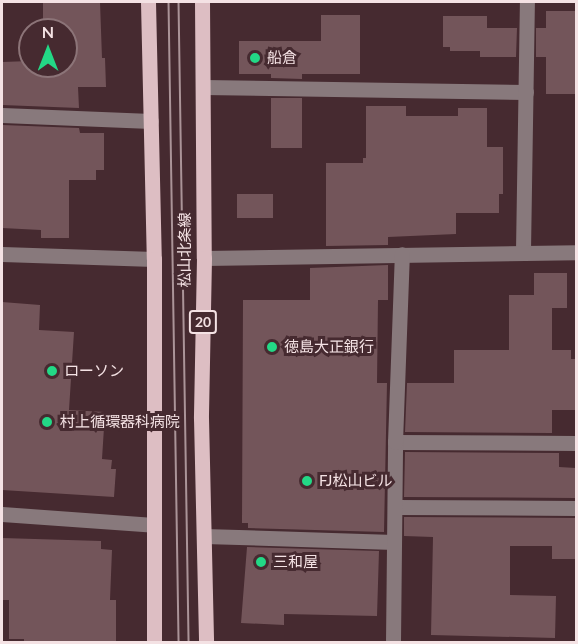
<!DOCTYPE html>
<html>
<head>
<meta charset="utf-8">
<style>
  body { margin:0 }
  #map { position:relative; width:578px; height:644px; overflow:hidden; background:#462a30; font-family:Lato,"Noto Sans JP",sans-serif }
  div>[style] { position:absolute }
  .building>* { inset:0; background:#73555a }
  .minor>* { height:15px; margin:-7.5px; padding:0 7.5px; transform-origin:7.5px; border-radius:7.5px; background:#88797c }
  .major>* { height:15px; margin:-7.5px; padding:0 7.5px; transform-origin:7.5px; border-radius:7.5px; background:#ddbec3 }
  .tram>* { height:1.5px; margin:-0.75px; padding:0 0.75px; transform-origin:0.75px; border-radius:0.75px; background:#ab9498 }
  .dots>* { width:16px; height:16px; translate:-50% -50%; box-sizing:border-box; border:3px solid #462a30; border-radius:50% }
  span { translate:-50% -50%; white-space:nowrap; text-align:center; line-height:1.15; -webkit-text-stroke:6px #462a30; paint-order:stroke }
  .shield-label span { padding:2px 4px; background:#462a30; border:2px solid; border-radius:4px; -webkit-text-stroke-width:0 }
  .shield-label { font-size:14px; color:#f4e2e4; font-weight:700 }
  .poi-label { font-size:15px; color:#f4e2e4 }
  .left { translate:0 -50%; text-align:left }
  .street-label { font-size:15px; color:#f4e2e4 }
  .frame { position:absolute; inset:0; border:3px solid #f4e2e4; pointer-events:none }
  .north { position:absolute; left:18px; top:18px; width:60px; height:60px; box-sizing:border-box; background:#462a30; border:2px solid #8c7478; border-radius:50%; rotate:0deg; font-size:16px; font-weight:700; line-height:24px; text-align:center; color:#f4e2e4 }
  .north::after { content:''; display:block; margin:auto; width:21px; height:27px; background:#23d886; clip-path:polygon(50% 0,100% 100%,50% 72%,0 100%) }
</style>
</head>
<body>
<div id="map">
  <div class="building">
    <i style="clip-path:polygon(43px 2px,100px 2px,102px 58px,105px 58px,106px 87px,78px 87px,79px 108px,2px 105px,2px 62px,30px 61px,30px 66px,66px 66px,66px 30px,43px 30px)"></i>
    <i style="clip-path:polygon(546px 11px,576px 11px,576px 94px,546px 94px,546px 57px,536px 57px,536px 28px,546px 28px)"></i>
    <i style="clip-path:polygon(321px 15px,360px 15px,360px 74px,302px 74px,302px 79px,271px 78px,271px 74px,239px 74px,239px 41px,321px 41px)"></i>
    <i style="clip-path:polygon(443px 16px,487px 16px,487px 28px,517px 28px,516px 57px,480px 57px,480px 51px,450px 51px,450px 47px,443px 47px)"></i>
    <i style="clip-path:polygon(271px 98px,302px 98px,302px 148px,271px 148px)"></i>
    <i style="clip-path:polygon(366px 106px,406px 106px,406px 116px,458px 116px,458px 108px,487px 108px,487px 147px,503px 147px,503px 194px,499px 194px,499px 213px,456px 213px,456px 234px,388px 237px,388px 245px,326px 246px,326px 163px,363px 163px,363px 158px,366px 158px)"></i>
    <i style="clip-path:polygon(3px 125px,79px 128px,80px 133px,104px 133px,104px 170px,96px 170px,96px 180px,69px 180px,69px 238px,41px 238px,41px 230px,2px 228px)"></i>
    <i style="clip-path:polygon(237px 194px,273px 194px,273px 218px,237px 218px)"></i>
    <i style="clip-path:polygon(388px 265px,388px 300px,378px 300px,377px 383px,387px 383px,384px 532px,248px 528px,248px 523px,242px 523px,243px 300px,310px 300px,310px 268px)"></i>
    <i style="clip-path:polygon(534px 273px,567px 273px,567px 308px,552px 308px,552px 350px,571px 350px,571px 359px,576px 359px,576px 410px,552px 410px,552px 433px,405px 432px,407px 383px,454px 383px,454px 350px,509px 350px,509px 295px,534px 295px)"></i>
    <i style="clip-path:polygon(2px 302px,40px 305px,39px 330px,74px 332px,69px 410px,105px 412px,102px 459px,112px 460px,111px 469px,116px 469px,114px 497px,2px 490px)"></i>
    <i style="clip-path:polygon(405px 452px,559px 453px,559px 467px,576px 468px,576px 498px,404px 497px)"></i>
    <i style="clip-path:polygon(404px 517px,576px 518px,576px 559px,552px 559px,552px 546px,510px 546px,510px 595px,556px 596px,555px 638px,431px 635px,433px 537px,404px 536px)"></i>
    <i style="clip-path:polygon(2px 538px,101px 541px,101px 549px,112px 550px,110px 600px,116px 600px,116px 642px,24px 642px,24px 639px,9px 639px,9px 600px,2px 600px)"></i>
    <i style="clip-path:polygon(247px 547px,379px 551px,377px 616px,284px 614px,284px 625px,241px 623px)"></i>
  </div>
  <div class="minor">
    <i style="left:203px;top:87px;width:323px;rotate:0.9deg"></i>
    <i style="left:2px;top:115px;width:149px;rotate:2.3deg"></i>
    <i style="left:523px;top:251px;width:249px;rotate:-89.1deg"></i>
    <i style="left:2px;top:254px;width:152px;rotate:1.9deg"></i>
    <i style="left:204px;top:258px;width:372px;rotate:-0.9deg"></i>
    <i style="left:395px;top:442px;width:181px;rotate:0.3deg"></i>
    <i style="left:395px;top:507px;width:181px;rotate:0.3deg"></i>
    <i style="left:2px;top:514px;width:152px;rotate:4.1deg"></i>
    <i style="left:204px;top:536px;width:190px;rotate:1.8deg"></i>
    <i style="left:393px;top:642px;width:200px;rotate:-89.4deg"></i>
    <i style="left:395px;top:442px;width:188px;rotate:-87.9deg"></i>
  </div>
  <div class="major">
    <i style="left:148px;top:2px;width:257px;rotate:88.7deg"></i>
    <i style="left:154px;top:259px;width:383px;rotate:90deg"></i>
    <i style="left:202px;top:2px;width:256px;rotate:89.6deg"></i>
    <i style="left:204px;top:258px;width:160px;rotate:91.1deg"></i>
    <i style="left:201px;top:418px;width:224px;rotate:88.7deg"></i>
  </div>
  <div class="tram">
    <i style="left:169px;top:2px;width:640px;rotate:89.1deg"></i>
    <i style="left:179px;top:2px;width:640px;rotate:89.1deg"></i>
  </div>
  <div class="dots">
    <i style="left:255px;top:58px;background:#23d886"></i>
    <i style="left:272px;top:347px;background:#23d886"></i>
    <i style="left:52px;top:371px;background:#23d886"></i>
    <i style="left:47px;top:422px;background:#23d886"></i>
    <i style="left:307px;top:481px;background:#23d886"></i>
    <i style="left:261px;top:562px;background:#23d886"></i>
  </div>
  <div class="shield-label">
    <span style="left:203px;top:322px">20</span>
  </div>
  <div class="poi-label">
    <span class="left" style="left:267px;top:58px">船倉</span>
    <span class="left" style="left:284px;top:347px">徳島大正銀行</span>
    <span class="left" style="left:64px;top:371px">ローソン</span>
    <span class="left" style="left:60px;top:422px">村上循環器科病院</span>
    <span class="left" style="left:319px;top:481px">FJ松山ビル</span>
    <span class="left" style="left:273px;top:562px">三和屋</span>
  </div>
  <div class="street-label">
    <span style="left:185px;top:250px;rotate:-90deg">松山北条線</span>
  </div>
  <div class="frame"></div>
  <div class="north">N</div>
</div>
</body>
</html>
